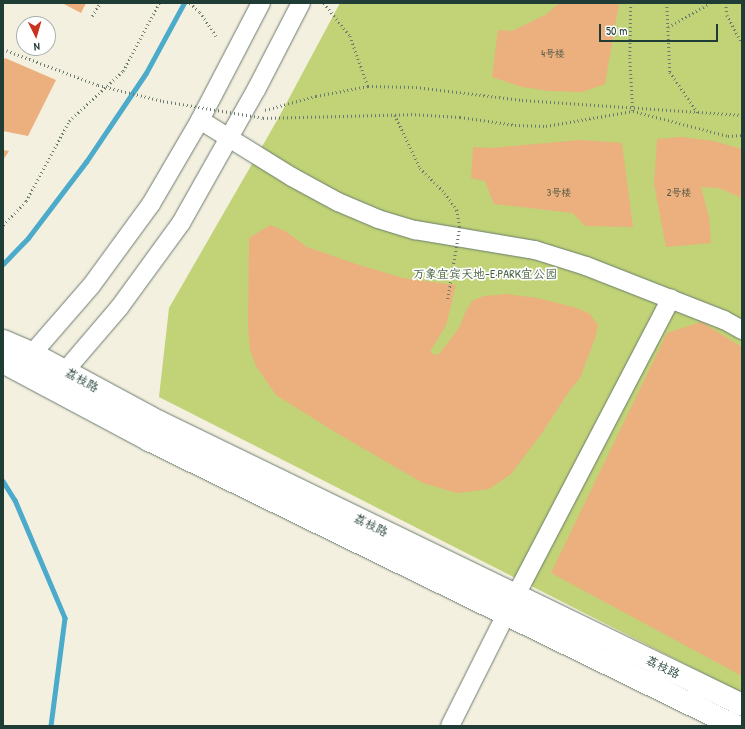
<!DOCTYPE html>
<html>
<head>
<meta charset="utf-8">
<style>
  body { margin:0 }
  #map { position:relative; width:745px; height:729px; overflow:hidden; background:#f4f0df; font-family:"Patrick Hand","LXGW WenKai TC",sans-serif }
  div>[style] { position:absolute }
  .green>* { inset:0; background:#c1d376 }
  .stream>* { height:4.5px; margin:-2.25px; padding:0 2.25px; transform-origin:2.25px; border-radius:2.25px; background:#4caacb }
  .building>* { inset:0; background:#ecaf7e }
  .path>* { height:2.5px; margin-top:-1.25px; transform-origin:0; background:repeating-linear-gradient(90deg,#6a7c70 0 1px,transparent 0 4px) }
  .roads { filter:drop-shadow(0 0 1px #6a7c70) drop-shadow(0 0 1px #6a7c70) }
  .minor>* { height:18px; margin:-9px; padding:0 9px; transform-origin:9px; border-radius:9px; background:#fff }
  .tertiary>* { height:22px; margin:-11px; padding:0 11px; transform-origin:11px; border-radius:11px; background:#fff }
  .path-bridge>* { height:2.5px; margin-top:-1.25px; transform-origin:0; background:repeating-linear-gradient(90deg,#6a7c70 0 1px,transparent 0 4px) }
  span { translate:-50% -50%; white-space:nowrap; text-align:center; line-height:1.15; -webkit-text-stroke:3.5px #fff; paint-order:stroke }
  .number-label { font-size:10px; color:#525a46 }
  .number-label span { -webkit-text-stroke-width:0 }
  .park-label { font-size:12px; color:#486244 }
  .street-label { font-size:12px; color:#1f3d34 }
  .frame { position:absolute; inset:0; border:4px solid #1f3d34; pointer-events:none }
  .north { position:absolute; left:16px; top:16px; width:40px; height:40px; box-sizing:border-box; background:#fff; border:1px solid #a5b1ae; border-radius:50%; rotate:175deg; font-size:11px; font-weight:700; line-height:16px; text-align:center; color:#1f3d34 }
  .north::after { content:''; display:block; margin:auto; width:14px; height:18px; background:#c8321e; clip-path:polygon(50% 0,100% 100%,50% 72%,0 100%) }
  .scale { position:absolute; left:599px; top:24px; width:119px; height:18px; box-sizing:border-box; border:2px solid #1f3d34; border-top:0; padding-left:5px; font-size:12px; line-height:14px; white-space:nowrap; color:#1f3d34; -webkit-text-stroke:3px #fff; paint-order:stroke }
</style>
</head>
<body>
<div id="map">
  <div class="green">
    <i style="clip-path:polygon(340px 3px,742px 3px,742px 693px,159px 397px,169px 308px,279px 117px)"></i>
  </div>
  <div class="stream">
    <i style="left:3px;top:264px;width:36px;rotate:-46deg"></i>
    <i style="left:28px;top:238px;width:96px;rotate:-52.7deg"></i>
    <i style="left:86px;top:162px;width:107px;rotate:-56deg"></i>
    <i style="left:146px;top:73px;width:80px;rotate:-61.5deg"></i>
    <i style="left:3px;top:481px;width:22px;rotate:58deg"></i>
    <i style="left:15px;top:500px;width:128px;rotate:67deg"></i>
    <i style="left:65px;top:618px;width:109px;rotate:97.4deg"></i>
  </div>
  <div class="building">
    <i style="clip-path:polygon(62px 3px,86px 3px,81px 13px)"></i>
    <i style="clip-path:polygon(559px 3px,619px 3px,605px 84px,582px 92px,550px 91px,522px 87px,492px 77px,498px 30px,512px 31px,547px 14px)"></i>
    <i style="clip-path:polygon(5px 58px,56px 80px,28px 136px,3px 131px,3px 61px)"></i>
    <i style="clip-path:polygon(681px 137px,713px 141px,742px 149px,742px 198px,719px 188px,701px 187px,709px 218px,711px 243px,666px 247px,654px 184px,657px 139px)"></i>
    <i style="clip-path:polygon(580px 140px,622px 143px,633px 227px,585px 226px,573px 213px,494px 204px,485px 181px,471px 178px,473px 147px,491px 148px)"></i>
    <i style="clip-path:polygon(3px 150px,9px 151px,3px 160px)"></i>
    <i style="clip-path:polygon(270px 225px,285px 231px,307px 247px,359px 265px,403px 278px,456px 285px,446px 325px,430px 352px,435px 355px,440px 353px,459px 328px,465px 313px,472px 301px,484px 296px,507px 294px,537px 298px,577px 308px,590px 314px,598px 325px,596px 336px,580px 378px,570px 390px,542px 433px,511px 474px,489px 489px,457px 493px,423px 483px,335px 432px,276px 395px,256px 366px,250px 350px,248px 328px,249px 238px)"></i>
    <i style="clip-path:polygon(701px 322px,742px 347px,742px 676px,551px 573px,667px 333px)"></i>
  </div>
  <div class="path">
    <i style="left:190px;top:3px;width:13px;rotate:42deg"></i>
    <i style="left:200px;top:12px;width:29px;rotate:56deg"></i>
    <i style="left:324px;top:3px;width:42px;rotate:51.8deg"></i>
    <i style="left:350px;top:36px;width:53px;rotate:70.2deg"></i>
    <i style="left:667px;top:3px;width:69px;rotate:87.5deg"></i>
    <i style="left:670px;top:72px;width:50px;rotate:55.7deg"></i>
    <i style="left:726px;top:3px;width:12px;rotate:85deg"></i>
    <i style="left:727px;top:15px;width:32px;rotate:62deg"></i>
    <i style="left:92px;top:16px;width:15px;rotate:-58deg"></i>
    <i style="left:668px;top:27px;width:48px;rotate:-29.7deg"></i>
    <i style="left:265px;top:110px;width:53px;rotate:-15.4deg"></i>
    <i style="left:316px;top:96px;width:53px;rotate:-10.9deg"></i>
    <i style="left:368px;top:86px;width:48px;rotate:1.2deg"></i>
    <i style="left:416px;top:87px;width:107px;rotate:7deg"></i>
    <i style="left:522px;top:100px;width:221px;rotate:3.9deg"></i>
    <i style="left:3px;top:225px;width:33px;rotate:-46deg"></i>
    <i style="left:26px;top:201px;width:91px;rotate:-61.7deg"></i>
    <i style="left:69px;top:121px;width:74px;rotate:-42.8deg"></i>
    <i style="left:123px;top:71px;width:77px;rotate:-62.1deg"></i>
  </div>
  <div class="roads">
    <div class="minor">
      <i style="left:200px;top:120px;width:108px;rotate:31.8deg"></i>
      <i style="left:292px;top:177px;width:52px;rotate:28.5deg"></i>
      <i style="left:338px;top:202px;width:43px;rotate:23deg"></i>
      <i style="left:378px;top:219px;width:39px;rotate:17deg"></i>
      <i style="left:415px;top:230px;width:122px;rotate:9.5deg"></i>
      <i style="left:535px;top:250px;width:53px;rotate:17.4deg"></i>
      <i style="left:586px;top:266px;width:148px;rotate:21.4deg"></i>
      <i style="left:724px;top:320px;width:21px;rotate:29deg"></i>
      <i style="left:24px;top:363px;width:102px;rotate:-49deg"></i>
      <i style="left:91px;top:286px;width:102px;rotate:-53.8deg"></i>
      <i style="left:151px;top:204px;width:97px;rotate:-59.7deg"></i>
      <i style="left:200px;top:120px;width:132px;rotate:-62.5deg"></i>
      <i style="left:54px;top:380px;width:14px;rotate:-39deg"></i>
      <i style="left:65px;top:371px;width:83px;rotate:-49.4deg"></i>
      <i style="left:119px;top:308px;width:105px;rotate:-53.9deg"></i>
      <i style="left:181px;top:223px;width:153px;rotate:-60.6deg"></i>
      <i style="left:256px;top:90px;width:98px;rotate:-62.7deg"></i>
      <i style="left:450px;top:726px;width:125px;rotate:-63.4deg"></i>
      <i style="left:506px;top:614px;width:356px;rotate:-62.4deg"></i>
    </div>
    <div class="tertiary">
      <i style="left:3px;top:341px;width:33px;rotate:23deg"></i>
      <i style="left:33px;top:354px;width:143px;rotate:28.4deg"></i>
      <i style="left:159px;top:422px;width:648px;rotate:25.89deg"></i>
      <i style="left:3px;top:362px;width:166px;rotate:28.1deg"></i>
      <i style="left:149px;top:440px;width:652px;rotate:26.01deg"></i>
    </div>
  </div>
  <div class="path-bridge">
    <i style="left:631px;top:3px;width:55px;rotate:91deg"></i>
    <i style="left:630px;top:58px;width:53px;rotate:86.8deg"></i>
    <i style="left:3px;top:49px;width:102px;rotate:20.8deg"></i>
    <i style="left:98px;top:85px;width:67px;rotate:13.8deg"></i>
    <i style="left:163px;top:101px;width:101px;rotate:9.6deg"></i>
    <i style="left:263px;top:118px;width:148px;rotate:-1.5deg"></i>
    <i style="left:411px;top:114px;width:49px;rotate:3.5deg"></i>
    <i style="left:460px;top:117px;width:56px;rotate:8.3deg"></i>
    <i style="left:515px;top:125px;width:31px;rotate:2deg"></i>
    <i style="left:546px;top:126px;width:88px;rotate:-9.8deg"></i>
    <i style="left:633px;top:111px;width:98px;rotate:14.7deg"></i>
    <i style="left:728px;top:136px;width:14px;rotate:-4deg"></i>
    <i style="left:395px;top:115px;width:59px;rotate:64.7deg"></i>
    <i style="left:420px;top:168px;width:35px;rotate:45deg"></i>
    <i style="left:445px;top:193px;width:21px;rotate:55deg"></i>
    <i style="left:457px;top:210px;width:17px;rotate:80deg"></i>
    <i style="left:460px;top:227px;width:73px;rotate:99.5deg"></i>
  </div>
  <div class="number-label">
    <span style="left:553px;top:54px">4号楼</span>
    <span style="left:559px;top:193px">3号楼</span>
    <span style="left:679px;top:193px">2号楼</span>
  </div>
  <div class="park-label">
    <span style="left:485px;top:274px">万象宜宾天地-E·PARK宜公园</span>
  </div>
  <div class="street-label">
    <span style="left:82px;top:380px;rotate:29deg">荔枝路</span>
    <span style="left:371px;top:525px;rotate:26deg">荔枝路</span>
    <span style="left:663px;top:667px;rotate:26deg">荔枝路</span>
  </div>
  <div class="frame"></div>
  <div class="north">N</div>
  <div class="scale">50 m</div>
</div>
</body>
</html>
